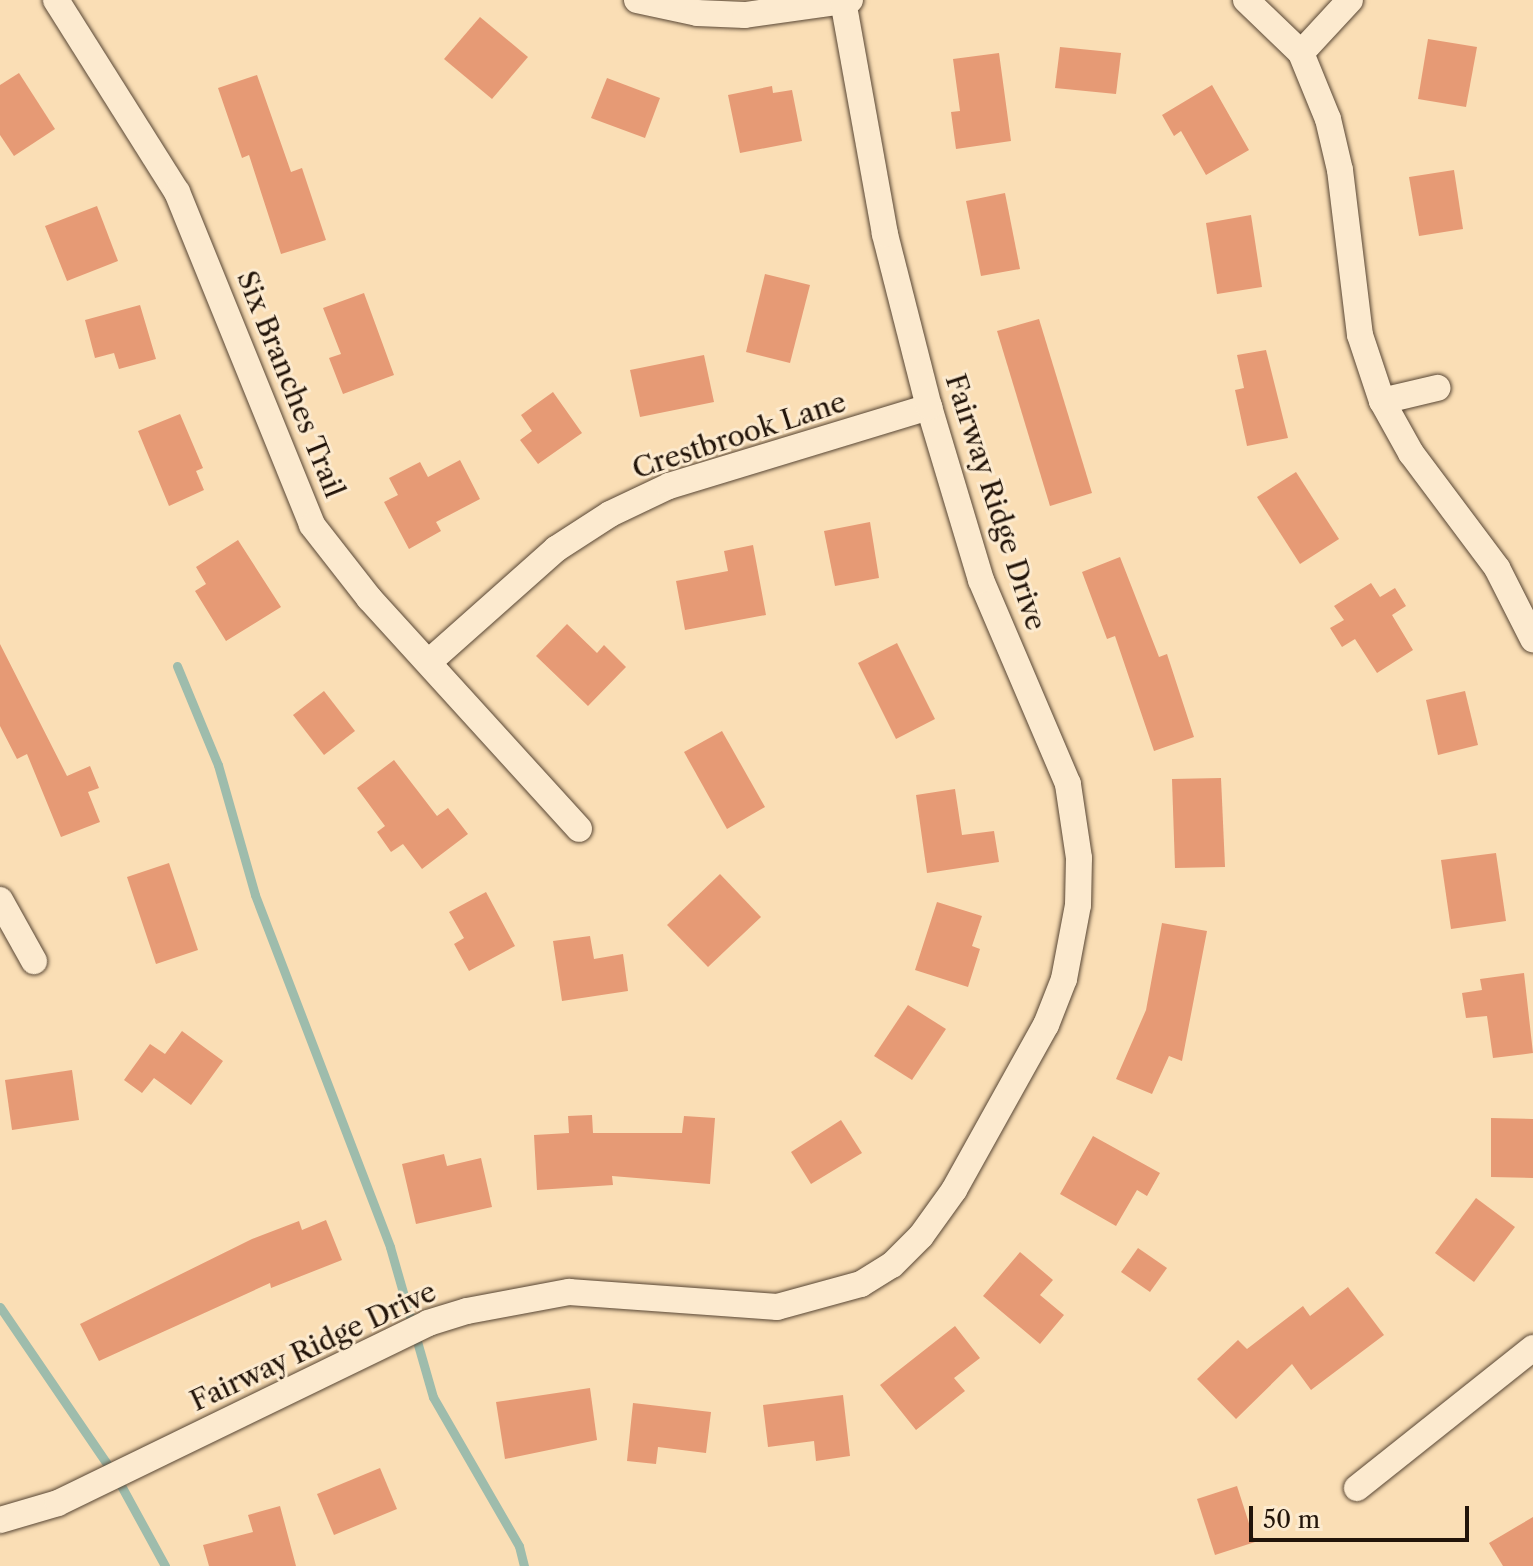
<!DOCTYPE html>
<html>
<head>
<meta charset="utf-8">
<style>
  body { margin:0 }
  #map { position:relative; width:1533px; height:1566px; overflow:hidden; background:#fadeb5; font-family:"Libre Caslon Text",serif }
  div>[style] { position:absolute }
  .stream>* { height:9px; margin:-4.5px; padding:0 4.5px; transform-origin:4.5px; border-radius:4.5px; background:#9ebcac }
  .building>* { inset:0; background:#e69a75 }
  .roads { filter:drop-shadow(0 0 2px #584634) drop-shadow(0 0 2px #584634) }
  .minor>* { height:26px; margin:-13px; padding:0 13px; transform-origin:13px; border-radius:13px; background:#fceacf }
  span { translate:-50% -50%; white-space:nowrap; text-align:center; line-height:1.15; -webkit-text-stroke:6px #fceacf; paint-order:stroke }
  .street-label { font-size:28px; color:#221409 }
  .scale { position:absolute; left:1249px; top:1506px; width:220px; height:36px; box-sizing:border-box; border:4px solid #221409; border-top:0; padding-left:10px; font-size:24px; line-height:28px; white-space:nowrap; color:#221409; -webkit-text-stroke:6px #fceacf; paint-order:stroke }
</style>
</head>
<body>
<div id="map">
  <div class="stream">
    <i style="left:177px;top:666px;width:107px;rotate:67.5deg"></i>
    <i style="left:218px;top:765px;width:135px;rotate:74.1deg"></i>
    <i style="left:255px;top:895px;width:377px;rotate:69deg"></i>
    <i style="left:390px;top:1247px;width:156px;rotate:74deg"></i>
    <i style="left:433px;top:1397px;width:172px;rotate:60deg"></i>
    <i style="left:519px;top:1546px;width:21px;rotate:76deg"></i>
    <i style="left:0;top:1307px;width:209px;rotate:55.7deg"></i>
    <i style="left:118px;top:1480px;width:98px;rotate:61.3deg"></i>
  </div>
  <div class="building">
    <i style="clip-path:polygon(480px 17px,528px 57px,492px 99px,444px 59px)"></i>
    <i style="clip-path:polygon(1428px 39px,1477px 47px,1466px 107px,1418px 99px)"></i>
    <i style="clip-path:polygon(1060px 47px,1121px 53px,1116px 94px,1055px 88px)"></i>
    <i style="clip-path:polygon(999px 53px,1011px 141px,956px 149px,951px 112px,960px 111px,953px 59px)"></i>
    <i style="clip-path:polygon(19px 73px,55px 129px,14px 156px,0 135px,0 85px)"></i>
    <i style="clip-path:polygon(257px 75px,291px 172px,302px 168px,326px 240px,281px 254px,249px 155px,242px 158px,218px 88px)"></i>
    <i style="clip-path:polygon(607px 78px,660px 98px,645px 138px,591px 118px)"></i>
    <i style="clip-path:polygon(1212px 85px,1249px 150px,1206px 175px,1181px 131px,1174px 136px,1162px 115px)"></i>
    <i style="clip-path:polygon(772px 86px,773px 93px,792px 90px,802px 141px,740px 153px,728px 95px)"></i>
    <i style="clip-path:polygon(1454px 170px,1463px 229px,1419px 236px,1409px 177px)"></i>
    <i style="clip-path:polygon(1005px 193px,1020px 269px,981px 276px,966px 201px)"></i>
    <i style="clip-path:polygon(97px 206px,118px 261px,67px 281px,45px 226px)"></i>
    <i style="clip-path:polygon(1251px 215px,1262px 287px,1217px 294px,1206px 223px)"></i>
    <i style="clip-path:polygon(765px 274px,810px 285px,790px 363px,746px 352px)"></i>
    <i style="clip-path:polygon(364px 293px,394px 375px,343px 394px,329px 358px,341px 354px,323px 308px)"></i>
    <i style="clip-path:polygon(140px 305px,156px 359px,119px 369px,114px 353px,95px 358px,85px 320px)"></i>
    <i style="clip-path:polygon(1039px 319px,1092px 493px,1050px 506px,997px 331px)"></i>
    <i style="clip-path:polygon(1266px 350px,1288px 438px,1247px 446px,1235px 390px,1244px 388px,1237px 355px)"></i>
    <i style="clip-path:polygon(704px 355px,714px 402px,640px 417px,630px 370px)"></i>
    <i style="clip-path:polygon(553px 392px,582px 433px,538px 464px,520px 440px,532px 431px,521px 415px)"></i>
    <i style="clip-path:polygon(180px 414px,203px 468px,196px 471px,204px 490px,169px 506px,138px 431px)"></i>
    <i style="clip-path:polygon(460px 460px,480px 499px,436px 522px,441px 531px,409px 549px,384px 502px,398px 495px,389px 478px,420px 462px,428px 477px)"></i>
    <i style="clip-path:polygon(1296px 472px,1339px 539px,1300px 564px,1257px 497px)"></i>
    <i style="clip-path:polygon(870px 522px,879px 578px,835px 586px,824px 531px)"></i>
    <i style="clip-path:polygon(238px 540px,281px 607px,226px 641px,195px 591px,206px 584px,196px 567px)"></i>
    <i style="clip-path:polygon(753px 545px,766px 615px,685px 630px,676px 581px,728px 571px,724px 551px)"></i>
    <i style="clip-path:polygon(1120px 557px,1159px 657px,1167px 654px,1194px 737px,1154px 751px,1115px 636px,1107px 639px,1082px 572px)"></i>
    <i style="clip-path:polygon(1371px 583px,1380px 597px,1395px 588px,1406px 606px,1392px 615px,1413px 650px,1377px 673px,1355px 639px,1342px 647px,1330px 628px,1344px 620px,1334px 606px)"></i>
    <i style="clip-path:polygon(567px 624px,597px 653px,604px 645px,626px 667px,588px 706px,536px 656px)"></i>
    <i style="clip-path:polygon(897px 643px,935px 719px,896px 739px,858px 663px)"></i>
    <i style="clip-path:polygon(0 644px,67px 776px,90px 766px,99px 788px,88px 792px,100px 822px,61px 837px,27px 754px,17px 759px,0 726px)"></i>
    <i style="clip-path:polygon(324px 691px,355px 731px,324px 755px,293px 715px)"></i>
    <i style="clip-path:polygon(1465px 691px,1478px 745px,1438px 755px,1426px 700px)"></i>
    <i style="clip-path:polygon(722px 731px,765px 807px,727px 829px,684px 752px)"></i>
    <i style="clip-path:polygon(394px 760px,437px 816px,448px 808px,468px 834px,422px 869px,403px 844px,391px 852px,377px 832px,385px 826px,357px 788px)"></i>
    <i style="clip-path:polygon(1221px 778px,1225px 867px,1175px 868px,1172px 779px)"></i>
    <i style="clip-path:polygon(955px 789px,962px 835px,994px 831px,999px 862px,927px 873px,916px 795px)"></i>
    <i style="clip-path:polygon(1496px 853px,1506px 921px,1451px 929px,1441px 860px)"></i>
    <i style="clip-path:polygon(169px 863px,198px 950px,156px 964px,127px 877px)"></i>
    <i style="clip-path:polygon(720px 874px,761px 917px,708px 967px,667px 925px)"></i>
    <i style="clip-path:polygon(486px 892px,515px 946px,469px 971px,454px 944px,464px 938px,449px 912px)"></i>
    <i style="clip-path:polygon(937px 902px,982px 916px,972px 946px,980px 949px,968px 987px,915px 970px)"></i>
    <i style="clip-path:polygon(1162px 923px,1207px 931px,1182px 1061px,1169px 1056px,1152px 1094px,1116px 1079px,1146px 1010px)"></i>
    <i style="clip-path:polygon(590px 936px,594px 959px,623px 954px,628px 991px,562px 1001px,553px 941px)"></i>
    <i style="clip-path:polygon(1524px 973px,1533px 1053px,1493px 1058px,1487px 1016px,1466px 1018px,1462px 993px,1482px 990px,1480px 979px)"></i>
    <i style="clip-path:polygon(908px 1005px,946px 1029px,912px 1080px,874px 1056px)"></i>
    <i style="clip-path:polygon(182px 1031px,223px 1061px,191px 1105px,154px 1078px,142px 1093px,124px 1080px,150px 1044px,165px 1054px)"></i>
    <i style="clip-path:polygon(72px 1070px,79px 1120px,12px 1130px,5px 1080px)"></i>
    <i style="clip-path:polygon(592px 1115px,593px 1133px,682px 1133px,684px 1116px,715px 1118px,710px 1184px,612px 1176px,613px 1185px,537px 1190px,534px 1135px,569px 1133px,568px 1116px)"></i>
    <i style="clip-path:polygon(1491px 1118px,1533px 1119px,1533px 1178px,1491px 1177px)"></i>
    <i style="clip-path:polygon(841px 1120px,862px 1153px,811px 1184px,791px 1152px)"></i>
    <i style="clip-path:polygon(1093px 1136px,1160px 1173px,1147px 1196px,1137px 1190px,1116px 1226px,1060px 1194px)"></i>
    <i style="clip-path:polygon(444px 1154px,447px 1166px,481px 1158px,492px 1207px,416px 1224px,402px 1164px)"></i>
    <i style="clip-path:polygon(1476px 1198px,1515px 1227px,1474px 1282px,1435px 1253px)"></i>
    <i style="clip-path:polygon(326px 1220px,342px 1260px,271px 1288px,270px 1283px,99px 1361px,80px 1324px,252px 1239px,299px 1221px,302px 1230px)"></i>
    <i style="clip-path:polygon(1138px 1248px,1167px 1268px,1150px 1292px,1121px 1272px)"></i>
    <i style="clip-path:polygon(1020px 1252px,1053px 1280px,1040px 1295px,1064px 1315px,1040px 1344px,983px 1296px)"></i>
    <i style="clip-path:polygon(1348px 1287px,1384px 1335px,1311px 1390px,1292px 1364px,1236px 1419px,1197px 1379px,1238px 1340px,1247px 1349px,1303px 1306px,1310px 1316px)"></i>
    <i style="clip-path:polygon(955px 1326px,980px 1358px,954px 1378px,965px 1391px,916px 1430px,880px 1385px)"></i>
    <i style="clip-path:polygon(590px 1388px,597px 1440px,505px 1459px,496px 1402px)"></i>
    <i style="clip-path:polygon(843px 1395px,850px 1456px,816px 1461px,814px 1441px,768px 1447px,763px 1405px)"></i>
    <i style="clip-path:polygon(633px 1403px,711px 1412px,706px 1453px,658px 1447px,656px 1464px,627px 1461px)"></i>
    <i style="clip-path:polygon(380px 1468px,397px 1509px,334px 1535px,317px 1494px)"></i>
    <i style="clip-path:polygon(1237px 1486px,1255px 1542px,1215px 1555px,1197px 1499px)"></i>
    <i style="clip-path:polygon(280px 1506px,296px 1566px,209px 1566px,203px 1545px,253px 1532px,248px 1515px)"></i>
    <i style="clip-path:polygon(1533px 1517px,1533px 1566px,1503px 1566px,1489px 1543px)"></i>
  </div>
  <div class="roads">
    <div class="minor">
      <i style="left:56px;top:0;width:227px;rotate:57.8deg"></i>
      <i style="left:177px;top:192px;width:359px;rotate:67.9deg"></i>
      <i style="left:312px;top:525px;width:93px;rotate:52deg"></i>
      <i style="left:369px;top:598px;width:312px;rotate:47.7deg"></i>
      <i style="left:637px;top:0;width:61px;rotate:12.2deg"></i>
      <i style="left:697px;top:13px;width:48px;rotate:2.4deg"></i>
      <i style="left:745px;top:15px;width:106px;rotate:-8.1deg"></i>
      <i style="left:1246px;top:0;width:76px;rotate:43.9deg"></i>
      <i style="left:1301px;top:53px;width:71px;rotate:67.8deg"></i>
      <i style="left:1328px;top:119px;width:52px;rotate:76.8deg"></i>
      <i style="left:1340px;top:170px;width:166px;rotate:83.1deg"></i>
      <i style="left:1360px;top:335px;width:70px;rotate:71.6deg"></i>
      <i style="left:1382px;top:401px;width:60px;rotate:60.9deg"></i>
      <i style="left:1411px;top:453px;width:144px;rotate:53.2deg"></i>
      <i style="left:1497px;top:568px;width:80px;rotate:63.1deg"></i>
      <i style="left:1301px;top:53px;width:72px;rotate:-47.2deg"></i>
      <i style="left:1382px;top:401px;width:57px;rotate:-13.3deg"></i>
      <i style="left:430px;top:661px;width:169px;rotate:-41.6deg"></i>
      <i style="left:556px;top:549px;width:64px;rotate:-32.9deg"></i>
      <i style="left:610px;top:514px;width:65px;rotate:-25.4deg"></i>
      <i style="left:669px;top:486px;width:272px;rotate:-16.9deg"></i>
      <i style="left:0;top:900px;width:70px;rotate:60.9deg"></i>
      <i style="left:1357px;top:1488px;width:225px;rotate:-38.5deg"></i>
      <i style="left:0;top:1520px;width:60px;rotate:-16.3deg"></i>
      <i style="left:58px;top:1503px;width:411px;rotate:-25.9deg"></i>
      <i style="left:428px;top:1323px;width:41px;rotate:-17.1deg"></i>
      <i style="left:467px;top:1311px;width:104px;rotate:-10.6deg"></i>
      <i style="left:569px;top:1292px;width:209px;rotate:4.1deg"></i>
      <i style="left:777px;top:1307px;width:87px;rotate:-15.3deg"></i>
      <i style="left:861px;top:1284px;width:36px;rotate:-32deg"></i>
      <i style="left:892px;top:1265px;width:41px;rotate:-45deg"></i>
      <i style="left:921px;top:1236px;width:57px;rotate:-54.3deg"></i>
      <i style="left:954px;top:1190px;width:189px;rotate:-60.9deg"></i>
      <i style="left:1046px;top:1025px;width:49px;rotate:-68.6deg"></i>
      <i style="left:1064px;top:979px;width:75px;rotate:-79.3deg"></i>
      <i style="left:1078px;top:905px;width:47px;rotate:-88.8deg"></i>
      <i style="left:1079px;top:858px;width:75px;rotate:-98.5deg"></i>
      <i style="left:1068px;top:784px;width:222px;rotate:-113.1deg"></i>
      <i style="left:981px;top:580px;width:181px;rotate:-106.7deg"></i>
      <i style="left:929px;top:407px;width:179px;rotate:-104.3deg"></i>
      <i style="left:885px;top:234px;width:237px;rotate:-100.2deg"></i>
    </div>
  </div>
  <div class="street-label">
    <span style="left:291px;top:384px;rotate:68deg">Six Branches Trail</span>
    <span style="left:739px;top:435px;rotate:-18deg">Crestbrook Lane</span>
    <span style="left:996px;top:502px;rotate:72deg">Fairway Ridge Drive</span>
    <span style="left:313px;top:1346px;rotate:-25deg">Fairway Ridge Drive</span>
  </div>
  <div class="scale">50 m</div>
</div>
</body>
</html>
